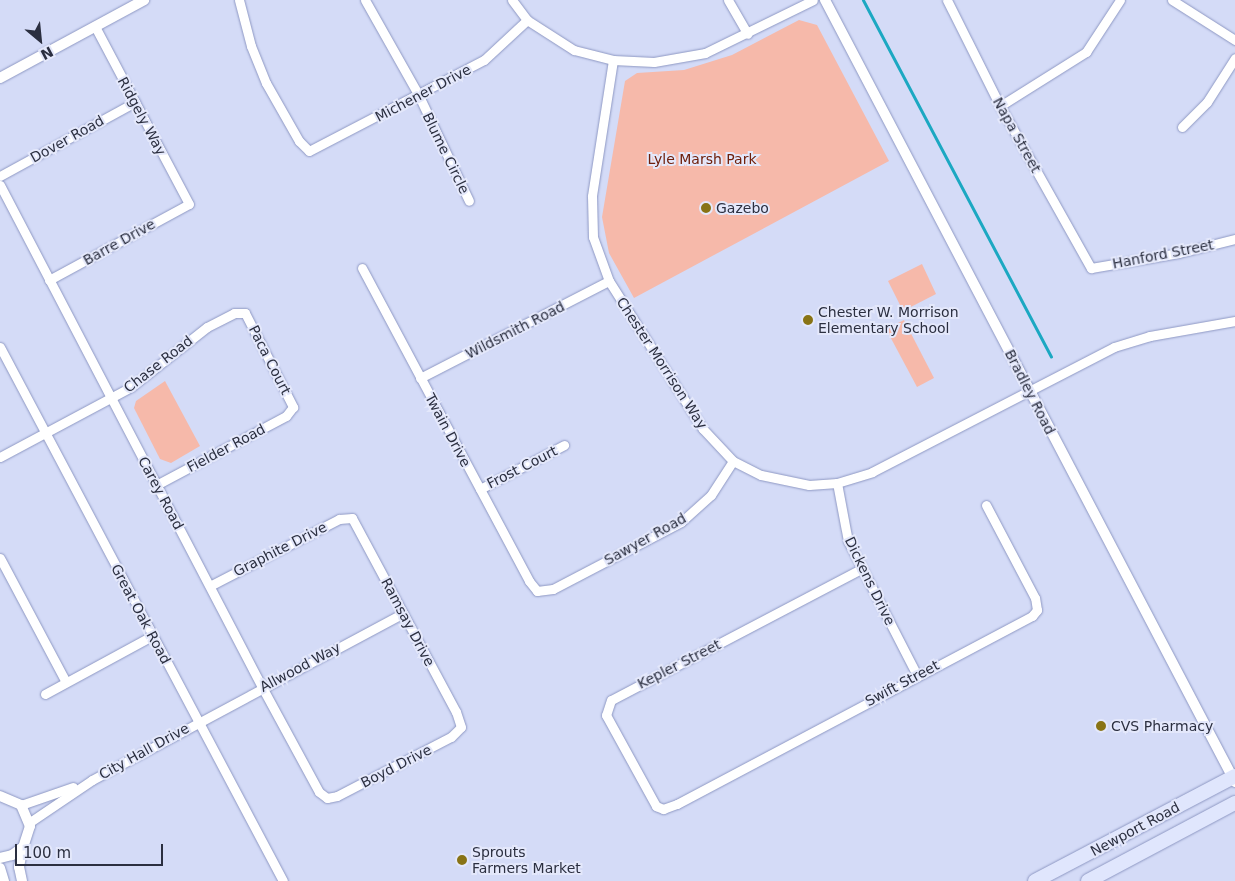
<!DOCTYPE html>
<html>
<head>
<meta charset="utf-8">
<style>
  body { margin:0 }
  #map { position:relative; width:1235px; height:881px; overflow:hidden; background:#d4dbf7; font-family:"DejaVu Sans",sans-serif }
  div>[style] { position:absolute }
  .green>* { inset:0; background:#f6b9aa }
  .stream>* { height:3px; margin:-1.5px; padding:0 1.5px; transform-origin:1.5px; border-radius:1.5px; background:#1ca8c2 }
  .roads { filter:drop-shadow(0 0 1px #8e98c3) drop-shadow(0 0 1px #8e98c3) }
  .minor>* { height:9px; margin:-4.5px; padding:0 4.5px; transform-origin:4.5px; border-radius:4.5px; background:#fff }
  .tertiary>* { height:10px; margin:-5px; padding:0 5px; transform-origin:5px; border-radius:5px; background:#fff }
  .primary>* { height:14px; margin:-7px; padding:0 7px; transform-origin:7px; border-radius:7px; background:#e0e6fd }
  .dots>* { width:14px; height:14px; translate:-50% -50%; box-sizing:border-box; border:2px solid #e4e8fb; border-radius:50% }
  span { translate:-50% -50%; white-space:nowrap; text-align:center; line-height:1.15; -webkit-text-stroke:4px #e4e8fb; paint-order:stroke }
  .street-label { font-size:14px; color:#2b2f40 }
  .park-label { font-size:14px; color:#6f200c }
  .poi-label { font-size:14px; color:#2b2f40 }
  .left { translate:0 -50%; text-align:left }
  .north { position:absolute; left:15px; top:15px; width:50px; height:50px; -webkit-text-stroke:4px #e4e8fb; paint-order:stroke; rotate:152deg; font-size:14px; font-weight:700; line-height:20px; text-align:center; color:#2b2f40 }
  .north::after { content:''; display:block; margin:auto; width:18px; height:22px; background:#2b2f40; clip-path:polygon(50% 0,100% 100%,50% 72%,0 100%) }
  .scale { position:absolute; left:15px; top:844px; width:148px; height:22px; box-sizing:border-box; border:2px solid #2b2f40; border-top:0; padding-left:6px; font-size:15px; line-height:18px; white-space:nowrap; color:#2b2f40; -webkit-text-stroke:4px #e4e8fb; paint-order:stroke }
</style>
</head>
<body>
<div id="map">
  <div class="green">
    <i style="clip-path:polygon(799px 20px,817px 25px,889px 161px,634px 298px,609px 253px,602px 217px,625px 81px,637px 73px,684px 70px,732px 55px)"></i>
    <i style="clip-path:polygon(922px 264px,936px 294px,903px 311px,888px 281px)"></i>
    <i style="clip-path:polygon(904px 320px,934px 378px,917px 387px,886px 329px)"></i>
    <i style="clip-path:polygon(165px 381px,200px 446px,171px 463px,160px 459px,134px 408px,136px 401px)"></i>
  </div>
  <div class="stream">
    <i style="left:863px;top:0;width:403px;rotate:62.2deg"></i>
  </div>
  <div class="roads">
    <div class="minor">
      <i style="left:239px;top:0;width:48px;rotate:75.4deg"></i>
      <i style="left:251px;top:46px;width:40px;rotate:68deg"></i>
      <i style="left:266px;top:83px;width:67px;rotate:60.4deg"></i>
      <i style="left:299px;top:141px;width:14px;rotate:45deg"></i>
      <i style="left:309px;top:151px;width:197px;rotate:-27.5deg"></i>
      <i style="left:484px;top:60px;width:59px;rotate:-42.9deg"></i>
      <i style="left:365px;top:0;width:110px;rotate:60.6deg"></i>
      <i style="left:419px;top:96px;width:116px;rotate:64.5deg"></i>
      <i style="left:512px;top:0;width:25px;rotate:53deg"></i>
      <i style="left:527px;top:20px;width:56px;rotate:32.6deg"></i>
      <i style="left:574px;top:50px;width:40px;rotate:14.4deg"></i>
      <i style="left:613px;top:60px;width:41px;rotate:2.8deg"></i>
      <i style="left:654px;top:62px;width:52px;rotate:-10deg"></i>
      <i style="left:705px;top:53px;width:120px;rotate:-26.1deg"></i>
      <i style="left:728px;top:0;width:39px;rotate:60deg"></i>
      <i style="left:947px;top:0;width:119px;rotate:63.4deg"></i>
      <i style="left:1000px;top:106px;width:186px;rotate:60.7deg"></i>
      <i style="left:1091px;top:268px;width:89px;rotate:-9.7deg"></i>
      <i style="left:1179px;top:253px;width:58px;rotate:-14deg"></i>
      <i style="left:1172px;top:0;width:75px;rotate:32.4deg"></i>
      <i style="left:613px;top:60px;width:138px;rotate:98.8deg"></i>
      <i style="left:592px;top:196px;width:41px;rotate:88.6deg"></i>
      <i style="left:593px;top:237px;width:47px;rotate:70deg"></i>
      <i style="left:609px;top:281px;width:175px;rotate:57.6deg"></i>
      <i style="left:703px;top:429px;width:44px;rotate:46.8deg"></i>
      <i style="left:733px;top:461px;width:31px;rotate:27deg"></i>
      <i style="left:761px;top:475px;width:49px;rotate:11.8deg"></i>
      <i style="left:809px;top:485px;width:28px;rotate:-4deg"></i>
      <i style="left:837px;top:483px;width:37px;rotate:-17deg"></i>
      <i style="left:872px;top:472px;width:272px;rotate:-27.3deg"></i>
      <i style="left:1114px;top:347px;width:38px;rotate:-17deg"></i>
      <i style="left:1150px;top:336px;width:86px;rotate:-10deg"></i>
      <i style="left:1000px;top:106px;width:102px;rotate:-32.1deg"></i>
      <i style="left:1086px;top:52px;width:62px;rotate:-56.8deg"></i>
      <i style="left:1182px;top:127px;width:35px;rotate:-45deg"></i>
      <i style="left:1207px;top:102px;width:52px;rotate:-57.5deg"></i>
      <i style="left:0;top:176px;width:154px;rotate:-28.7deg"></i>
      <i style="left:0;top:185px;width:566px;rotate:62.44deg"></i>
      <i style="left:262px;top:687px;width:119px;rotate:61.5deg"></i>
      <i style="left:319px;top:792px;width:10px;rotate:37deg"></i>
      <i style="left:327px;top:798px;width:10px;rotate:-11deg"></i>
      <i style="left:337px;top:796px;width:128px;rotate:-27.4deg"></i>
      <i style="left:451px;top:737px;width:14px;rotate:-45deg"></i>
      <i style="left:461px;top:727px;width:16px;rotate:-108deg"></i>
      <i style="left:456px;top:712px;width:220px;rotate:-118.2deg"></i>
      <i style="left:352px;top:518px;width:13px;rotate:176deg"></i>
      <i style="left:339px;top:519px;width:145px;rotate:152.6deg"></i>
      <i style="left:362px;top:268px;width:355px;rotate:61.9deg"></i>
      <i style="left:529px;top:581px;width:13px;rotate:51deg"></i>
      <i style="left:537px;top:591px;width:16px;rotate:-7deg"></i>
      <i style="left:553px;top:589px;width:144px;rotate:-27.6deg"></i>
      <i style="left:681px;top:522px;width:40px;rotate:-42deg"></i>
      <i style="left:711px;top:495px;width:40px;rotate:-57.1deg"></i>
      <i style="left:49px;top:280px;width:159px;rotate:-28.5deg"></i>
      <i style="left:189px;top:204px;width:199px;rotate:-117.9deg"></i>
      <i style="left:0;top:347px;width:604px;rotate:62.08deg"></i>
      <i style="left:420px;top:378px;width:212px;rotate:-27.2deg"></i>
      <i style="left:0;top:457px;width:149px;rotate:-28.1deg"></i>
      <i style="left:131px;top:387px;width:97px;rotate:-38.3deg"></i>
      <i style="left:207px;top:327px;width:30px;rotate:-27deg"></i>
      <i style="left:234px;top:313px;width:11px"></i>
      <i style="left:245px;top:313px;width:106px;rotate:62.9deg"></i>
      <i style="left:293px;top:407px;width:11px;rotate:128deg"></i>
      <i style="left:286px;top:416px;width:147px;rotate:152deg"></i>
      <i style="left:837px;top:483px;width:59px;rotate:79.3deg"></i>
      <i style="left:848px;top:541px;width:151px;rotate:62.8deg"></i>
      <i style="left:480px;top:489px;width:95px;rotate:-27.6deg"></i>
      <i style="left:0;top:558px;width:140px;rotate:62deg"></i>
      <i style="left:861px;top:569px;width:282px;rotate:152.3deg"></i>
      <i style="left:611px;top:700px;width:16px;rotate:108deg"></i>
      <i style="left:606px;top:715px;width:104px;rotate:61.2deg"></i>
      <i style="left:656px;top:806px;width:8px;rotate:23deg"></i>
      <i style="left:663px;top:809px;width:15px;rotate:-20deg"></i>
      <i style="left:677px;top:804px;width:402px;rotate:-27.9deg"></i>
      <i style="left:1032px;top:616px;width:8px;rotate:-50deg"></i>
      <i style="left:1037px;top:610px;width:12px;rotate:-99deg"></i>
      <i style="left:1035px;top:598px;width:105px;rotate:-117.8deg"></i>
      <i style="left:45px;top:694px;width:122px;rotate:-28.5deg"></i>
      <i style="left:21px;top:805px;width:55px;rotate:-19.1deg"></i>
      <i style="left:30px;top:822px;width:75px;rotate:-34.1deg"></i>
      <i style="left:92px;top:780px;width:353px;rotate:-28.2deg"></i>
    </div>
    <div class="tertiary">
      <i style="left:825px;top:0;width:883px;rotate:62.33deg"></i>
      <i style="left:0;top:78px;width:164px;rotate:-28.4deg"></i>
      <i style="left:0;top:796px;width:23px;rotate:23deg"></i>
      <i style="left:21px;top:805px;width:23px;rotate:67deg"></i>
      <i style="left:30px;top:826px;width:22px;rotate:108deg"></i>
      <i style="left:23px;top:847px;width:14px;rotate:144deg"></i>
      <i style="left:12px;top:855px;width:12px;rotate:166deg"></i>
      <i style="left:0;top:868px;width:14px;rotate:73deg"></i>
      <i style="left:22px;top:881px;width:14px;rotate:-102deg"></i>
      <i style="left:19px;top:867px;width:20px;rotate:-79deg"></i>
    </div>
    <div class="primary">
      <i style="left:1035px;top:881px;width:226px;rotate:-27.7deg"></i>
      <i style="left:1088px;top:881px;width:166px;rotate:-28deg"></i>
    </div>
  </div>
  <div class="dots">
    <i style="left:706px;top:208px;background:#887315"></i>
    <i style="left:808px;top:320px;background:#887315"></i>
    <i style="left:1101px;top:726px;background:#887315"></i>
    <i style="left:462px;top:860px;background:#887315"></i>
  </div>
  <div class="street-label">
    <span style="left:423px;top:93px;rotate:-28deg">Michener Drive</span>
    <span style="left:142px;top:116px;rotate:62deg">Ridgely Way</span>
    <span style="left:1017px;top:135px;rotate:61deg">Napa Street</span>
    <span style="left:67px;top:139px;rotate:-29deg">Dover Road</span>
    <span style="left:446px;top:153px;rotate:64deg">Blume Circle</span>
    <span style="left:119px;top:242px;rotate:-29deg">Barre Drive</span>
    <span style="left:1163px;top:254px;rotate:-11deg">Hanford Street</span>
    <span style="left:515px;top:330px;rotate:-27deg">Wildsmith Road</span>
    <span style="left:270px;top:360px;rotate:63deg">Paca Court</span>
    <span style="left:662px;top:363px;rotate:57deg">Chester Morrison Way</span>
    <span style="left:158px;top:364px;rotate:-38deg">Chase Road</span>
    <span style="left:1030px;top:392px;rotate:63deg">Bradley Road</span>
    <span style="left:448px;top:430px;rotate:62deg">Twain Drive</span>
    <span style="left:226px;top:448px;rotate:-28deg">Fielder Road</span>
    <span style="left:522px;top:467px;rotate:-27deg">Frost Court</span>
    <span style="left:161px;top:493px;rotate:62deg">Carey Road</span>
    <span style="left:645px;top:539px;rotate:-29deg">Sawyer Road</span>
    <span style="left:280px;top:549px;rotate:-27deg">Graphite Drive</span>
    <span style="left:870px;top:581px;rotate:64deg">Dickens Drive</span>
    <span style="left:141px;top:614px;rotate:62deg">Great Oak Road</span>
    <span style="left:408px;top:622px;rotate:62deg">Ramsay Drive</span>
    <span style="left:679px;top:664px;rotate:-27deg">Kepler Street</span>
    <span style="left:300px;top:667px;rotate:-28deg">Allwood Way</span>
    <span style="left:902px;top:683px;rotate:-28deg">Swift Street</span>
    <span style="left:144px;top:751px;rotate:-29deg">City Hall Drive</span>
    <span style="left:396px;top:766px;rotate:-27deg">Boyd Drive</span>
    <span style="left:1135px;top:829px;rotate:-28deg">Newport Road</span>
  </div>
  <div class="park-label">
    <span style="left:702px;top:159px">Lyle Marsh Park</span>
  </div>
  <div class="poi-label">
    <span class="left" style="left:716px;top:208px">Gazebo</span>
    <span class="left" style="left:818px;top:320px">Chester W. Morrison<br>Elementary School</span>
    <span class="left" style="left:1111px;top:726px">CVS Pharmacy</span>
    <span class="left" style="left:472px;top:860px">Sprouts<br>Farmers Market</span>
  </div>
  <div class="north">N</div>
  <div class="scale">100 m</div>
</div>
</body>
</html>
